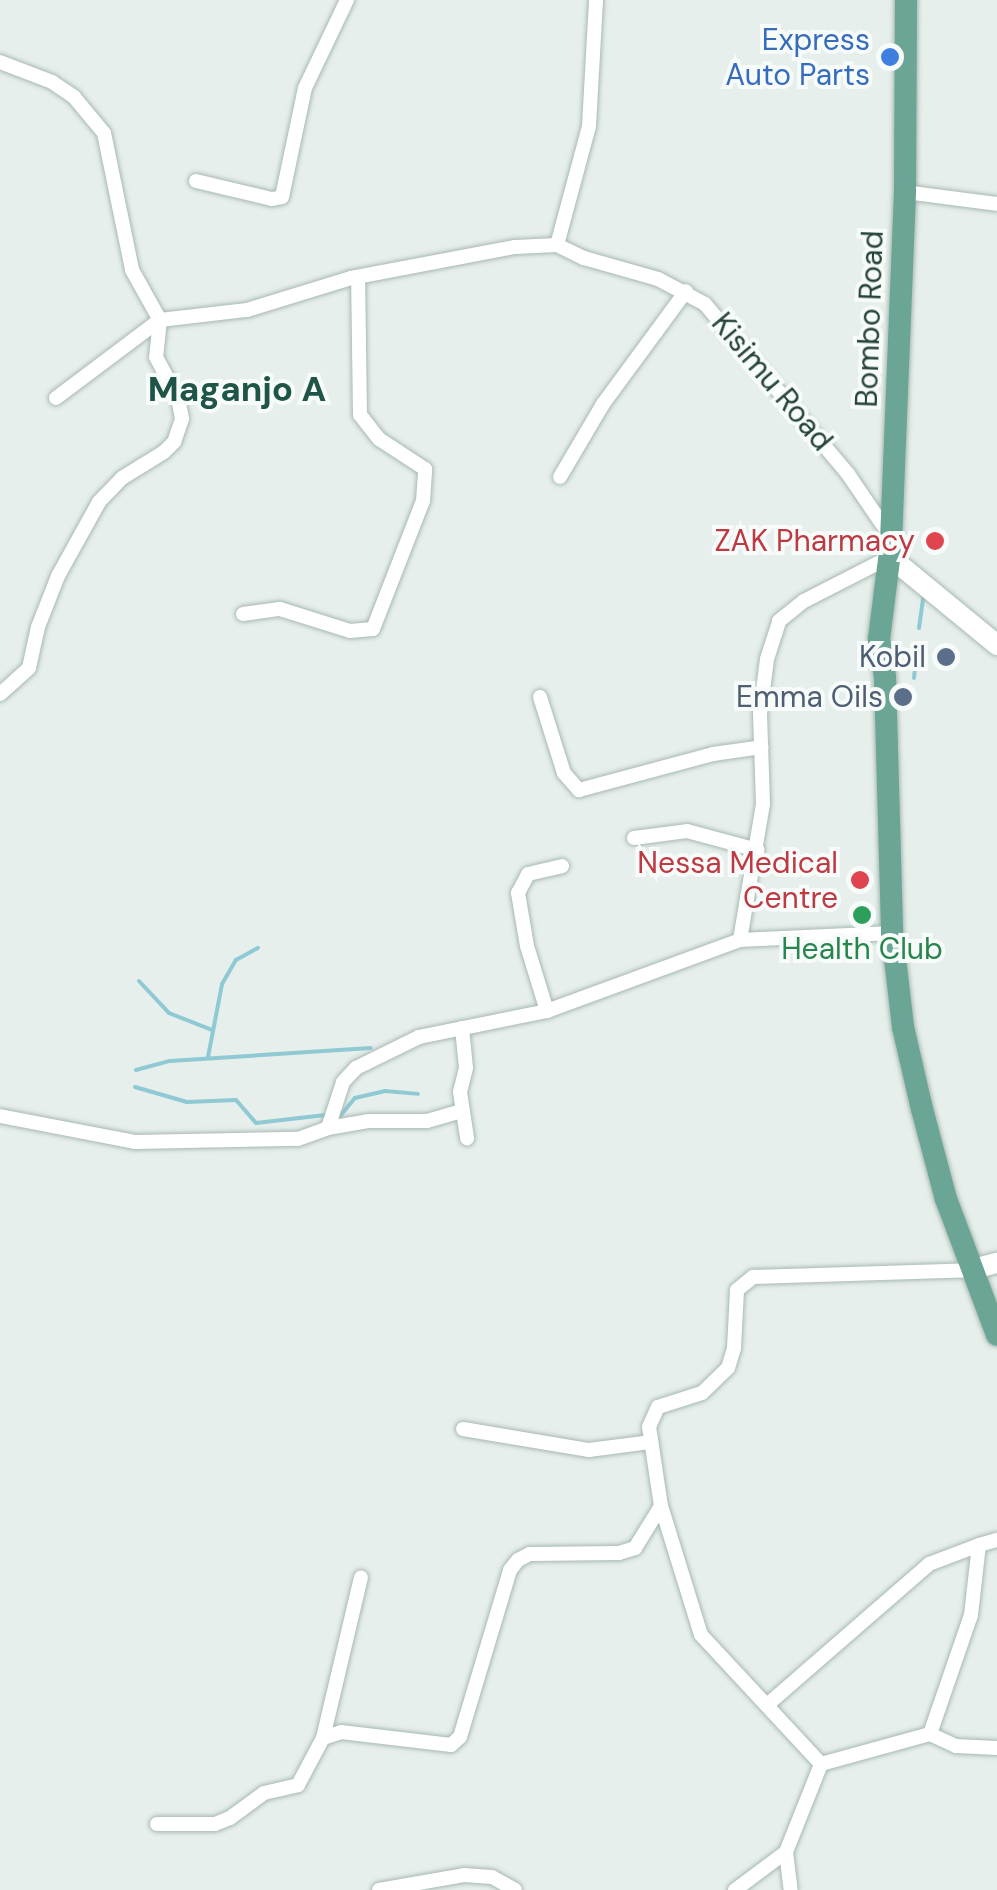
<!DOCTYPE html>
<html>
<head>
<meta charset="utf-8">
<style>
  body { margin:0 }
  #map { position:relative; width:997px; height:1890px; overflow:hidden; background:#e6efeb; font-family:"DM Sans",sans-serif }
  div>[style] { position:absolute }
  .stream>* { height:4px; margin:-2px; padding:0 2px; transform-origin:2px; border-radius:2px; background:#8ec9d4 }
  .roads { filter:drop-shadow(0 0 2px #a8b8b2) drop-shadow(0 0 2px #a8b8b2) }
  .street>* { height:14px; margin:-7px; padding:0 7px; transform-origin:7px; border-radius:7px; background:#fff }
  .secondary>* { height:20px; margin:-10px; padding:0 10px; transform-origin:10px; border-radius:10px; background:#fff }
  .primary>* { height:22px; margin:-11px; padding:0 11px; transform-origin:11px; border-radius:11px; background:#6aa596 }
  .dots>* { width:28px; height:28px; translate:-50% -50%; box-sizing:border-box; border:5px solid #f7fbf9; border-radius:50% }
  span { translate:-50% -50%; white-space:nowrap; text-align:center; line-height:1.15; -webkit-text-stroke:8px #f7fbf9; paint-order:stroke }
  .shop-label { font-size:30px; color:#366cbe }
  .right { translate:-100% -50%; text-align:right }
  .street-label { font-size:30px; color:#24423a }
  .health-label { font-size:30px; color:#be3a42 }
  .service-label { font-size:30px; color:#4e5e75 }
  .leisure-label { font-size:30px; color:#27864d }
  .quarter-label { font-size:35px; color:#1f5548; font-weight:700 }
</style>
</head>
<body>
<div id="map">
  <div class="stream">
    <i style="left:919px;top:628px;width:35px;rotate:-82deg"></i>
    <i style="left:914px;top:678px;width:28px;rotate:-84deg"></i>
    <i style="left:139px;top:981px;width:44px;rotate:46.8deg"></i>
    <i style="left:169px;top:1013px;width:46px;rotate:21.6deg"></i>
    <i style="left:208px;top:1057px;width:74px;rotate:-79.1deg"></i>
    <i style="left:222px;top:984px;width:28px;rotate:-60deg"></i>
    <i style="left:236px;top:960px;width:25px;rotate:-29deg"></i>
    <i style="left:136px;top:1070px;width:35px;rotate:-15deg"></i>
    <i style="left:170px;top:1061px;width:201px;rotate:-3.7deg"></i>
    <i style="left:135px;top:1087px;width:54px;rotate:16.1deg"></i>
    <i style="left:187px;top:1102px;width:49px;rotate:-2.3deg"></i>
    <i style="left:236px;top:1100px;width:30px;rotate:49deg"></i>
    <i style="left:256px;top:1123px;width:70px;rotate:-6.5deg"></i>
    <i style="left:341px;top:1115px;width:22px;rotate:-51deg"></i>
    <i style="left:355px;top:1098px;width:31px;rotate:-13deg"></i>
    <i style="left:385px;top:1091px;width:33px;rotate:5deg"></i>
  </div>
  <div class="roads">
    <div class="street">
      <i style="left:0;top:62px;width:56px;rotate:21deg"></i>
      <i style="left:52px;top:82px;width:27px;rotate:34deg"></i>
      <i style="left:74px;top:97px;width:47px;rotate:50.2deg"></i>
      <i style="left:104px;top:133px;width:140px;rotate:78.4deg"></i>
      <i style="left:132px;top:270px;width:57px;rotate:60.8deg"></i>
      <i style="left:160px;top:320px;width:37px;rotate:96deg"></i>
      <i style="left:156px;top:357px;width:47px;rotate:61.8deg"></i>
      <i style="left:178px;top:398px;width:21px;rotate:79deg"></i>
      <i style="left:182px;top:419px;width:24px;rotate:109deg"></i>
      <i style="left:174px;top:442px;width:14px;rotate:135deg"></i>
      <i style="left:164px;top:452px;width:49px;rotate:148.2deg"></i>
      <i style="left:122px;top:478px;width:33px;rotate:134deg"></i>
      <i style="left:99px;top:502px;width:85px;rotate:119deg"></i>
      <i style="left:58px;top:576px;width:55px;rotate:111.4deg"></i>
      <i style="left:38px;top:627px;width:42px;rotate:102.4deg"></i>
      <i style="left:29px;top:668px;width:39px;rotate:138deg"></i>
      <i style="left:196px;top:181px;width:78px;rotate:13.3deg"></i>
      <i style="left:272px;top:199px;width:10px;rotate:-11deg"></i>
      <i style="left:282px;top:197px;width:111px;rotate:-78.1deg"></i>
      <i style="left:305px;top:88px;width:98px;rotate:-64.5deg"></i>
      <i style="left:905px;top:192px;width:93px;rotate:7.4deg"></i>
      <i style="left:557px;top:245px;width:30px;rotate:26deg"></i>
      <i style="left:584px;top:258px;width:77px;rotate:15.8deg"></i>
      <i style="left:658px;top:279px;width:53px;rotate:28deg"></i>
      <i style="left:705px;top:304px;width:222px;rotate:49.9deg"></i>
      <i style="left:848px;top:474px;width:73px;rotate:55.7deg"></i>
      <i style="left:56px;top:398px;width:130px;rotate:-36.9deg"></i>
      <i style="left:160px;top:320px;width:88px;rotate:-6.6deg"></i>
      <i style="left:247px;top:310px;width:109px;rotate:-17.1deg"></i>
      <i style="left:351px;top:278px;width:167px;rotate:-10.7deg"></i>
      <i style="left:515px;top:247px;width:42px;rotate:-2.7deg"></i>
      <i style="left:557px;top:245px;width:123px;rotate:-74.9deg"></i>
      <i style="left:589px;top:126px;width:126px;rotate:-86.8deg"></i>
      <i style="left:560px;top:477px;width:85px;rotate:-59.5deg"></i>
      <i style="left:603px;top:404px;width:140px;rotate:-53.7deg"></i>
      <i style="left:243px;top:614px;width:37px;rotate:-8deg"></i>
      <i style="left:280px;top:609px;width:73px;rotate:17.4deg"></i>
      <i style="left:350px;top:631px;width:23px;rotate:-5deg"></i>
      <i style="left:373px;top:629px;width:137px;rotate:-68.7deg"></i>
      <i style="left:423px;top:501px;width:32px;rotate:-86deg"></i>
      <i style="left:425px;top:469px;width:55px;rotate:-146.9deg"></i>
      <i style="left:379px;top:439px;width:31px;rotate:-128deg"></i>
      <i style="left:360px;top:415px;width:138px;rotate:-90.8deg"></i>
      <i style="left:540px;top:697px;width:80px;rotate:72.5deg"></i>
      <i style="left:564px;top:773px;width:23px;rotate:49deg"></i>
      <i style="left:579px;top:790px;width:139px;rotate:-15deg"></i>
      <i style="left:713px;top:754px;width:49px;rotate:-8.1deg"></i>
      <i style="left:634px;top:838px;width:53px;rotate:-7.5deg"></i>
      <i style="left:687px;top:831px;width:73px;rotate:15deg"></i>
      <i style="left:740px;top:940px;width:138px;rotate:-80.4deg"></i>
      <i style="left:763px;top:804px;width:90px;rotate:-91.9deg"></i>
      <i style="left:760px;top:714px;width:55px;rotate:-82.7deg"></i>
      <i style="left:767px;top:659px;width:40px;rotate:-72deg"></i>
      <i style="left:779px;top:621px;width:32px;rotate:-39deg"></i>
      <i style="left:804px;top:601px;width:97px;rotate:-27.1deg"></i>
      <i style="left:547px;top:1011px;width:68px;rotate:-107.1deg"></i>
      <i style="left:527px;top:946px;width:54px;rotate:-99.6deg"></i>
      <i style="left:518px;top:893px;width:21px;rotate:-62deg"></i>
      <i style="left:528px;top:874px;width:35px;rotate:-13deg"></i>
      <i style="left:462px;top:1028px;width:40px;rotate:84.3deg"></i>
      <i style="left:466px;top:1068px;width:25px;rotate:104deg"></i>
      <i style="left:460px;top:1092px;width:47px;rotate:81.3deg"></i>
      <i style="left:0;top:1116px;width:137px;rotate:10.9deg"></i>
      <i style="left:135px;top:1142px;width:163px;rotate:-1.1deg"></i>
      <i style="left:298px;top:1139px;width:32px;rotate:-20deg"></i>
      <i style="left:328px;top:1128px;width:48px;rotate:-71.9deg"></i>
      <i style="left:343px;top:1082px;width:19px;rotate:-47deg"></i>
      <i style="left:356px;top:1068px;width:70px;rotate:-26.2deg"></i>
      <i style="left:419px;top:1037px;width:131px;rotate:-11.5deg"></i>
      <i style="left:547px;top:1011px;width:206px;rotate:-20.2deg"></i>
      <i style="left:740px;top:940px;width:152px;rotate:-2.6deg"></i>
      <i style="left:328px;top:1128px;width:42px;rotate:-9.7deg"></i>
      <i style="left:369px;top:1121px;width:58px"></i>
      <i style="left:427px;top:1121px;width:37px;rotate:-16deg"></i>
      <i style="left:463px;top:1429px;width:128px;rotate:9.5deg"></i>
      <i style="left:589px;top:1450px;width:63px;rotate:-7.4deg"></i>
      <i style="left:767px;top:1705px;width:215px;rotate:-41deg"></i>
      <i style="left:929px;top:1564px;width:53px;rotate:-20.8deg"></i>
      <i style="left:930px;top:1734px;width:29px;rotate:25deg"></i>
      <i style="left:956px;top:1746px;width:41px;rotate:2.8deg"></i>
      <i style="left:323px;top:1738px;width:165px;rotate:-76.7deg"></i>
      <i style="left:821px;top:1764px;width:176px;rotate:-132.9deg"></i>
      <i style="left:701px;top:1635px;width:135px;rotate:-107.2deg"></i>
      <i style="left:661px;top:1506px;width:80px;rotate:-98.6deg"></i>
      <i style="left:649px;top:1427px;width:22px;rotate:-66deg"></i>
      <i style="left:658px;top:1407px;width:46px;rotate:-17.7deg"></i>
      <i style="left:702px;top:1393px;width:36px;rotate:-44deg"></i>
      <i style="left:728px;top:1368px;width:21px;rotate:-73deg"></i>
      <i style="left:734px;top:1348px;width:58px;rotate:-87deg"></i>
      <i style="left:737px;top:1290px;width:21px;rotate:-39deg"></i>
      <i style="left:753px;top:1277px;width:217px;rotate:-1.8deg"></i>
      <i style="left:821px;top:1764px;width:113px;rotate:-15.4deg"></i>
      <i style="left:930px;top:1734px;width:126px;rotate:-71deg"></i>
      <i style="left:971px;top:1615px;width:70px;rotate:-83.5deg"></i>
      <i style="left:979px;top:1545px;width:19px;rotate:-16deg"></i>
      <i style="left:157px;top:1824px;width:58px"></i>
      <i style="left:215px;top:1824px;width:16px;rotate:-22deg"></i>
      <i style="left:230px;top:1818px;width:42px;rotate:-36.3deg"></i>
      <i style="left:264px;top:1793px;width:35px;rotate:-13deg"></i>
      <i style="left:298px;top:1785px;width:53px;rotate:-62deg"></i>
      <i style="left:323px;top:1738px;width:19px;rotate:-18deg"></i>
      <i style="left:341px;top:1732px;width:111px;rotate:6.7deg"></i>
      <i style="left:451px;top:1745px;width:12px;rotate:-42deg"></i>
      <i style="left:460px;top:1737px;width:174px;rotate:-73.3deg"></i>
      <i style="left:510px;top:1570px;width:13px;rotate:-51deg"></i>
      <i style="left:518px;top:1560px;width:13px;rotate:-27deg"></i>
      <i style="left:530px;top:1554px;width:89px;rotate:-0.6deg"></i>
      <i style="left:619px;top:1553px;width:17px;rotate:-17deg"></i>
      <i style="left:635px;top:1548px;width:49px;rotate:-58.2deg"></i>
      <i style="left:786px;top:1852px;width:38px;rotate:83deg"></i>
      <i style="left:379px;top:1890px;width:86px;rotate:-10deg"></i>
      <i style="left:464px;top:1875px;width:28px;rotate:4deg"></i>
      <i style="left:492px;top:1877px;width:26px;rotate:29deg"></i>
      <i style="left:735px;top:1890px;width:64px;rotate:-36.7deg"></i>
      <i style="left:786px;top:1852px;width:95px;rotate:-68.3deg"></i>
    </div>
    <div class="secondary">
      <i style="left:890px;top:557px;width:139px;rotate:39.4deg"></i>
      <i style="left:970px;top:1270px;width:28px;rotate:-15deg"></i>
    </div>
    <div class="primary">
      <i style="left:906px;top:0;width:192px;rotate:90.3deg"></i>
      <i style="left:905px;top:192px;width:352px;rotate:92.3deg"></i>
      <i style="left:891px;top:544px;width:96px;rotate:97.2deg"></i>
      <i style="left:879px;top:639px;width:39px;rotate:81deg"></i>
      <i style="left:885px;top:678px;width:255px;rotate:88.4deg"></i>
      <i style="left:892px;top:933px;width:95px;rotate:83.3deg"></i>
      <i style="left:903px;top:1027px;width:84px;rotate:77deg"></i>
      <i style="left:922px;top:1109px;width:93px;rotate:75.1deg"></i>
      <i style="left:946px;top:1199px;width:145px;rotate:69.4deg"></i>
    </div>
  </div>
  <div class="dots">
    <i style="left:890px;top:57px;background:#3f7fe0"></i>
    <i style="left:935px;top:541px;background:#e0444e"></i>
    <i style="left:946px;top:657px;background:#5c6f8a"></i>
    <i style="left:903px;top:697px;background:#5c6f8a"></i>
    <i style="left:860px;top:880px;background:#e0444e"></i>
    <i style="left:862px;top:915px;background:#2e9e5b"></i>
  </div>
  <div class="shop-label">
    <span class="right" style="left:870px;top:57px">Express<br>Auto Parts</span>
  </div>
  <div class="street-label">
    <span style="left:870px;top:319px;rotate:-88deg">Bombo Road</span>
    <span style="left:772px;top:382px;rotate:50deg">Kisimu Road</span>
  </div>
  <div class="health-label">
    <span class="right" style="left:915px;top:541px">ZAK Pharmacy</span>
    <span class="right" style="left:838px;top:880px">Nessa Medical<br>Centre</span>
  </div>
  <div class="service-label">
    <span class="right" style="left:926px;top:657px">Kobil</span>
    <span class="right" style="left:883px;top:697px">Emma Oils</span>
  </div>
  <div class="leisure-label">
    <span style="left:862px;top:949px">Health Club</span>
  </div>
  <div class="quarter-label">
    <span style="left:237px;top:389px">Maganjo A</span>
  </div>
</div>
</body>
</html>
